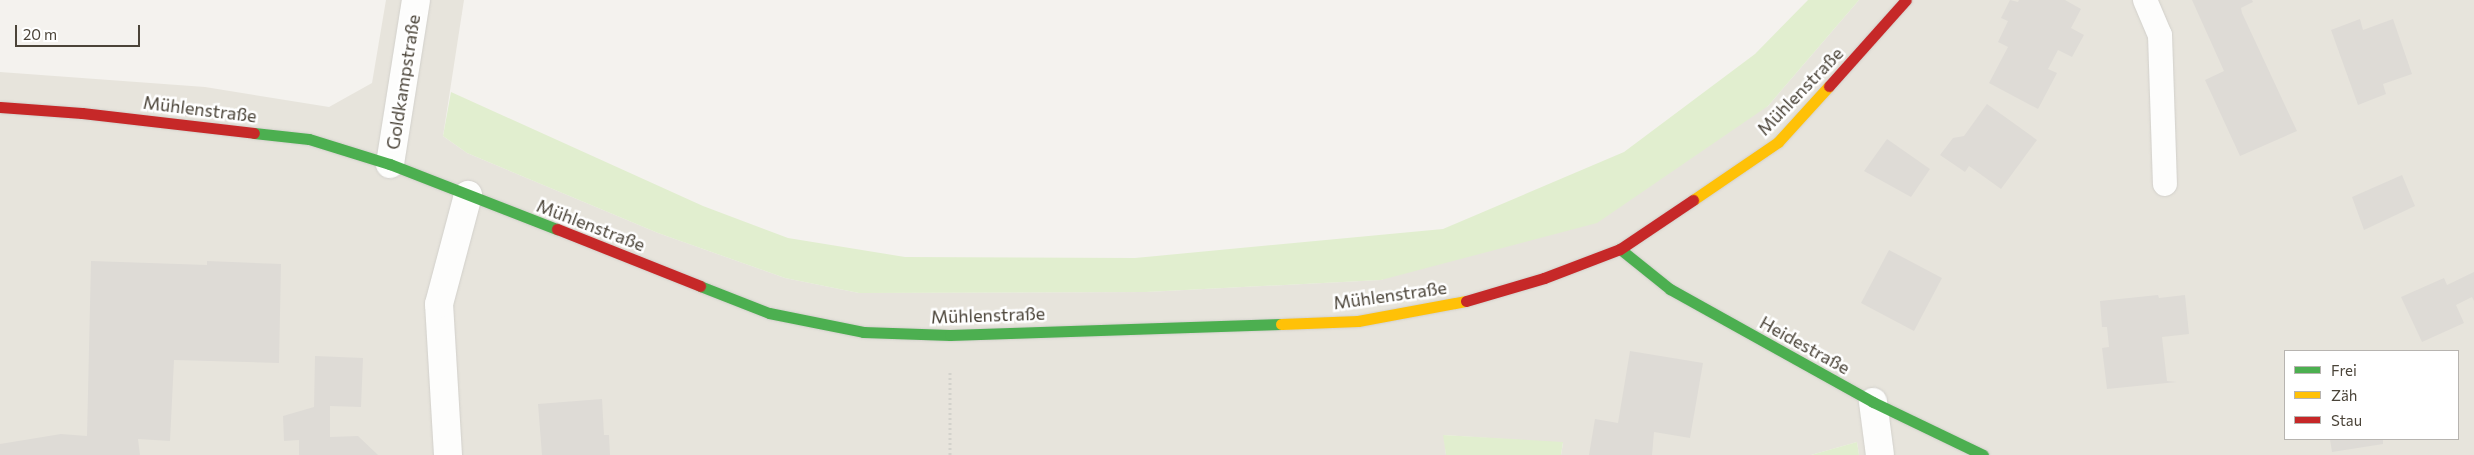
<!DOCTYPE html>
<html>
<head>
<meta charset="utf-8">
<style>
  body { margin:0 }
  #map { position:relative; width:2474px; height:455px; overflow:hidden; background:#f4f2ee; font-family:Commissioner,sans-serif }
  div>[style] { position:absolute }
  .residential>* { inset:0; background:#e7e4dc }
  .green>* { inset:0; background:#e1eecf }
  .building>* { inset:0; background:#dedbd6 }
  .path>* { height:3px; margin-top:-1.5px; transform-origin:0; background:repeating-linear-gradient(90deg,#d3d2cc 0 2.5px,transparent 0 5px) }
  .roads { filter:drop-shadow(0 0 1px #d2d0cb) drop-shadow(0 0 1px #d2d0cb) }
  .lane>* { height:24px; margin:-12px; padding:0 12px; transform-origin:12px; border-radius:12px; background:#fdfdfc }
  .street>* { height:28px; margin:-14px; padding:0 14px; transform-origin:14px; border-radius:14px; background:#fdfdfc }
  .fast>* { height:11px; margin:-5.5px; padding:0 5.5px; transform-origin:5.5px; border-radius:5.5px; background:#4caf50 }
  .slow>* { height:11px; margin:-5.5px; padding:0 5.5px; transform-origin:5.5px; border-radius:5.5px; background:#ffc107 }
  .jam>* { height:11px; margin:-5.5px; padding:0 5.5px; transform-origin:5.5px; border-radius:5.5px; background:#c62828 }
  span { translate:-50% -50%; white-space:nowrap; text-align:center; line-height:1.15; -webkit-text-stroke:5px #fff; paint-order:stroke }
  .street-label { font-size:18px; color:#4b4439 }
  .legend { position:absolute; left:2284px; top:350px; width:175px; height:90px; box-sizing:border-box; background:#fff; border:1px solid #b7b4b0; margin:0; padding:6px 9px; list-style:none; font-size:15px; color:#4b4439 }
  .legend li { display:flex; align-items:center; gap:10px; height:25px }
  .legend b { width:25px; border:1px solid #b7b4b0 }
  .scale { position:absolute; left:15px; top:25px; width:125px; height:22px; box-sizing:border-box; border:2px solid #4b4439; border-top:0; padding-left:6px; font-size:15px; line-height:18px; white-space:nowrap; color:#4b4439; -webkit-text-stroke:4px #fff; paint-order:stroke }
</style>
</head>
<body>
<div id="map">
  <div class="residential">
    <i style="clip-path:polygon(evenodd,386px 0,464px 0,443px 136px,467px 153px,658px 233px,785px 278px,859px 293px,1146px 292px,1381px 280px,1768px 106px,1859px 0,2474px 0,2474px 455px,1859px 455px,1857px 442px,1811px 455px,1561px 455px,1563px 443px,1444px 435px,1446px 455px,0 455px,0 72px,205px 87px,329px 107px,372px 83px,386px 0,2285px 351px,2458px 351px,2458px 439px,2285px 439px,2285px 351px)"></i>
  </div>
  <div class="green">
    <i style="clip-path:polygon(1808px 0,1859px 0,1768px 106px,1597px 223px,1381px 280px,1146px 292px,859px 293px,785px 278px,658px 233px,467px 153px,443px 136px,451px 92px,703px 206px,788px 238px,905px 257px,1135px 258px,1443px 229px,1624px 152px,1755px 54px)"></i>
    <i style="clip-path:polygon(1443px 435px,1563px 442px,1561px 455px,1446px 455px)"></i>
    <i style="clip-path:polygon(1857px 442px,1859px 455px,1811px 455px)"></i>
  </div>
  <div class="building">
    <i style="clip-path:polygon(2010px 0,2018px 2px,2019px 0,2065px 0,2081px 9px,2071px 28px,2084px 35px,2072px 57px,2058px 50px,2048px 69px,2057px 73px,2038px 109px,1989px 83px,2008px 47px,1998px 42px,2008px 21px,2001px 18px)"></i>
    <i style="clip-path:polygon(2192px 0,2252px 0,2253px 2px,2241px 8px,2242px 13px,2297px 131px,2240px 156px,2205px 80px,2224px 71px)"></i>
    <i style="clip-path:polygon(2360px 19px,2363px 30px,2393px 19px,2412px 74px,2383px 84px,2386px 94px,2358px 105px,2331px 30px)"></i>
    <i style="clip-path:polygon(1987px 104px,2037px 140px,2001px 189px,1969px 166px,1965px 172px,1940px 155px,1953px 138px,1964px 136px)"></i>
    <i style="clip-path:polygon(1887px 139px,1930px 169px,1911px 197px,1864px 171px)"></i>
    <i style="clip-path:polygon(2402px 175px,2415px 206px,2364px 230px,2352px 197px)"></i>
    <i style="clip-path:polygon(1889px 250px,1942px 278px,1914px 331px,1861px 303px)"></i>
    <i style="clip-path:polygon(91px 261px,207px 265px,207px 261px,281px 264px,279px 363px,174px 360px,170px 441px,138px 439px,140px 455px,0 455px,0 444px,61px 434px,87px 436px)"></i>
    <i style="clip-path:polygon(2474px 272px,2474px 301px,2472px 297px,2456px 305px,2464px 323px,2422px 342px,2401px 297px,2444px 278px,2447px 285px)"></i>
    <i style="clip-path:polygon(2158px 295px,2159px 298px,2185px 295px,2189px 334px,2162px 337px,2167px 381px,2177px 382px,2107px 389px,2102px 348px,2109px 347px,2107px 327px,2102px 327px,2100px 301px)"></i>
    <i style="clip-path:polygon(1630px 351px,1703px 363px,1690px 438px,1654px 432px,1652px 455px,1589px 455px,1595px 419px,1618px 423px)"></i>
    <i style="clip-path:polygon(315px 356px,363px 358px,361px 407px,330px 406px,330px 437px,358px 436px,378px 455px,299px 455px,299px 440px,284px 441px,283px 416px,314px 407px)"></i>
    <i style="clip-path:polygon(602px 399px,604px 435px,609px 435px,610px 455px,542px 455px,538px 404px)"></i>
    <i style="clip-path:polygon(2330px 439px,2383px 439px,2383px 444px,2332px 452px)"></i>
  </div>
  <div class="path">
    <i style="left:950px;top:455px;width:85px;rotate:-90deg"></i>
  </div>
  <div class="roads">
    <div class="lane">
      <i style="left:2145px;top:0;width:38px;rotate:67deg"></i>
      <i style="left:2160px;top:35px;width:149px;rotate:88.1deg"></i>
    </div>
    <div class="street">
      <i style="left:390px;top:164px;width:166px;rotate:-81deg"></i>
      <i style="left:1873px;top:402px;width:53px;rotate:82.5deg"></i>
      <i style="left:448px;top:455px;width:151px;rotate:-93.4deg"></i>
      <i style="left:439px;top:304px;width:113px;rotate:-75.1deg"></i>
    </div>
    <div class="fast">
      <i style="left:254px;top:133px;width:55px;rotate:6.2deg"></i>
      <i style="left:309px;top:139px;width:85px;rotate:17.2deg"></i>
      <i style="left:390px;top:164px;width:179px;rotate:21.3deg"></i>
      <i style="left:1620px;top:249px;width:64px;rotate:38.7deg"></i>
      <i style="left:1670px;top:289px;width:232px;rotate:29.1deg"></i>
      <i style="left:1873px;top:402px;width:122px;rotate:25.7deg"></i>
      <i style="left:700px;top:286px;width:74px;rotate:21.4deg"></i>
      <i style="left:769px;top:313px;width:96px;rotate:11.4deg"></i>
      <i style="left:863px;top:332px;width:87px;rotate:2deg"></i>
      <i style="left:950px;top:335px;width:331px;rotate:-1.9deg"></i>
    </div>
    <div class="slow">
      <i style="left:1693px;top:200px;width:103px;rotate:-34.3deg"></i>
      <i style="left:1778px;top:142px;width:76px;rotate:-47.7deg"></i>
      <i style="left:1281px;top:324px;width:77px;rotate:-2.2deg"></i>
      <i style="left:1358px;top:321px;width:110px;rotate:-10.5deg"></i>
    </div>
    <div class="jam">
      <i style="left:1829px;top:86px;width:115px;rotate:-48.2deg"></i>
      <i style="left:0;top:107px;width:82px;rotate:4.2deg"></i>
      <i style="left:82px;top:113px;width:173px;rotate:6.6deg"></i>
      <i style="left:557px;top:229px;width:154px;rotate:21.7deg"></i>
      <i style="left:1466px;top:301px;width:81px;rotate:-16.4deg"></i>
      <i style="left:1544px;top:278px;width:81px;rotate:-20.9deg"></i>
      <i style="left:1620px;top:249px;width:88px;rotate:-33.9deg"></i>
    </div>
  </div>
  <div class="street-label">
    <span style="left:403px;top:82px;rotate:-81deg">Goldkampstraße</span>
    <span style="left:1800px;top:91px;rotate:-46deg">Mühlenstraße</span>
    <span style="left:200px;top:109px;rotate:7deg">Mühlenstraße</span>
    <span style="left:591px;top:225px;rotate:21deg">Mühlenstraße</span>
    <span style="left:1390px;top:295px;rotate:-8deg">Mühlenstraße</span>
    <span style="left:988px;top:315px;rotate:-2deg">Mühlenstraße</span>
    <span style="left:1805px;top:345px;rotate:29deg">Heidestraße</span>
  </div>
  <ul class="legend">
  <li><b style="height:6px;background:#4caf50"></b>Frei</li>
  <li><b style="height:6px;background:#ffc107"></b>Zäh</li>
  <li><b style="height:6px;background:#c62828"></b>Stau</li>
  </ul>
  <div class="scale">20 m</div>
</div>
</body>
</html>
